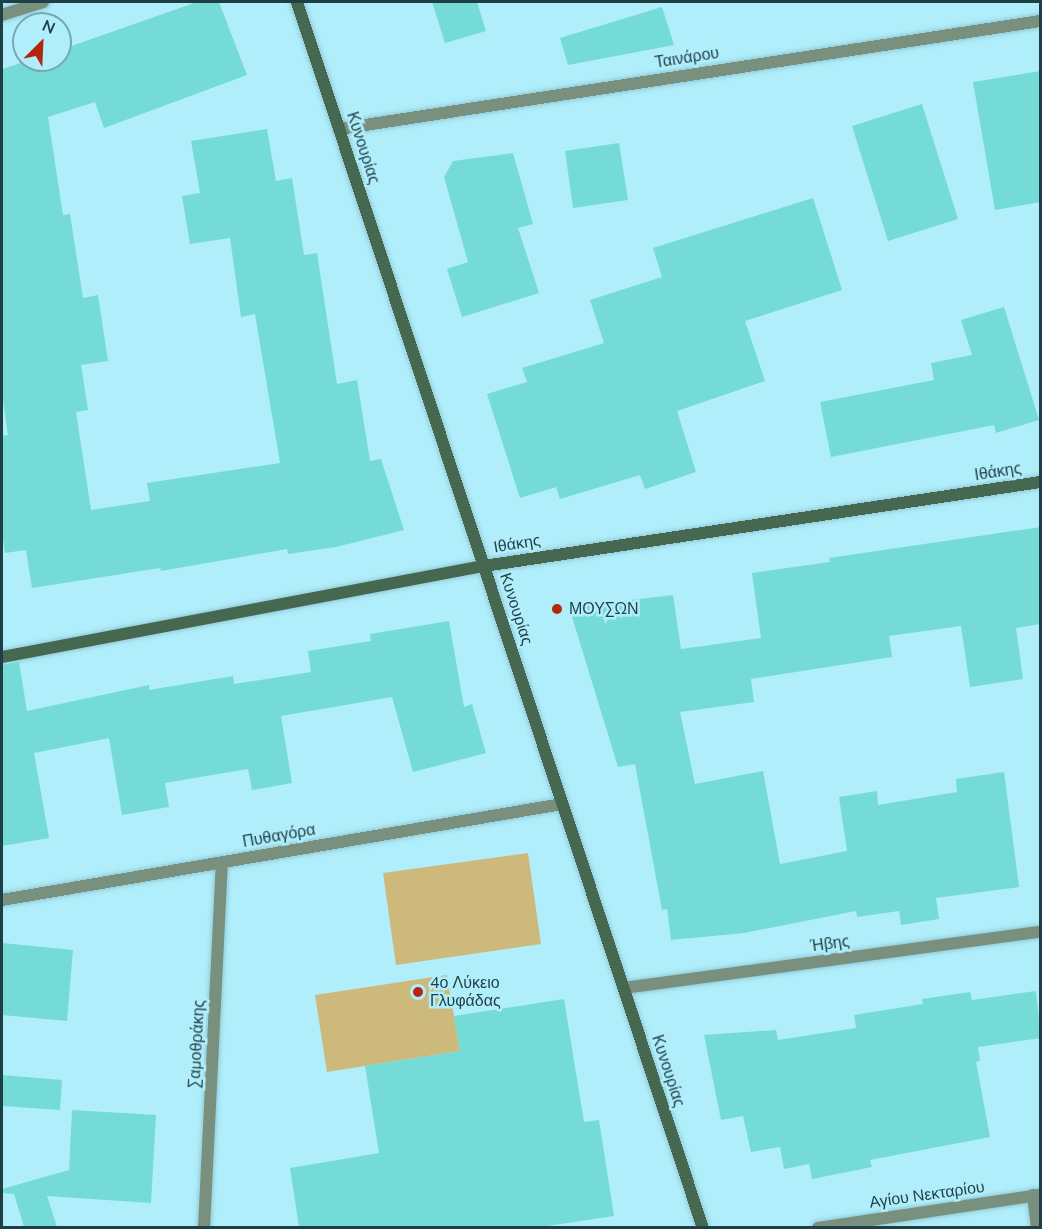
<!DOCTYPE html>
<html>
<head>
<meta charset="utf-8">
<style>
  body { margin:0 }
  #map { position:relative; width:1042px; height:1229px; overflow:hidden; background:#b0eefb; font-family:"Nunito Sans",sans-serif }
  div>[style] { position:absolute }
  .green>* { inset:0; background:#cdb97b }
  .building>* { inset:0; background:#75dbd7 }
  .roads { filter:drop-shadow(0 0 2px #93cbd7) drop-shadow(0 0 2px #93cbd7) }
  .street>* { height:12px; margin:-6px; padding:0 6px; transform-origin:6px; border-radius:6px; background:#79907e }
  .secondary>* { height:12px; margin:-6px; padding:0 6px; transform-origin:6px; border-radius:6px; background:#476850 }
  .dots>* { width:16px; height:16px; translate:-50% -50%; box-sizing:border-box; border:3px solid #b0eefb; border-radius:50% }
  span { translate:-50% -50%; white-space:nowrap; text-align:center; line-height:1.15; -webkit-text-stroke:5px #b0eefb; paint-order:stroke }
  .street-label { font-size:16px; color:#1f3f46 }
  .poi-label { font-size:16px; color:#1f3f46 }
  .left { translate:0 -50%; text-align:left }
  .frame { position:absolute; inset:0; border:3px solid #1f3f46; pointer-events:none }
  .north { position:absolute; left:12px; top:12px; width:60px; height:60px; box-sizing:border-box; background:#b0eefb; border:2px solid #76a8b3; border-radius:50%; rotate:24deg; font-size:16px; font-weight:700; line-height:24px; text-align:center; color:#1f3f46 }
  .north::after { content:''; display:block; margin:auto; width:21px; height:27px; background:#b4270e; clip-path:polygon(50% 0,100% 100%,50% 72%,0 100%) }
</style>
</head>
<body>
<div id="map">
  <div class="green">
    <i style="clip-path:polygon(528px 853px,541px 944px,396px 965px,383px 873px)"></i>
    <i style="clip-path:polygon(447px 975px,460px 1051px,327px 1072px,315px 995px)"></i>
  </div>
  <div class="building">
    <i style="clip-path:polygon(197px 2px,219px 2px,247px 75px,104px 128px,95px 102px,48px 117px,63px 215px,70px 214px,83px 298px,98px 295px,108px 361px,81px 365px,88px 410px,76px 412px,91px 510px,150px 501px,147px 483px,280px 463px,255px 314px,241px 317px,230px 238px,190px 244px,182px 196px,200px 193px,191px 141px,267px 129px,276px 181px,292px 178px,304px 255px,317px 253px,337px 384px,357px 380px,370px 461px,381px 459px,404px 530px,336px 547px,288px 554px,287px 549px,161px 571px,160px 568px,32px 588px,26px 550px,5px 553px,2px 533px,2px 436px,8px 435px,2px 394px,2px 69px,30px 60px,60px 60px,60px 50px)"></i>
    <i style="clip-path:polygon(432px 2px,477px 2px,486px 31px,445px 43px)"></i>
    <i style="clip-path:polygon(662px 7px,674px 45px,568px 65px,560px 38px)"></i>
    <i style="clip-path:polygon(1041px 71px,1041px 202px,995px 210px,973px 82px)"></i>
    <i style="clip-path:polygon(922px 104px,958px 219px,888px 241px,852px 126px)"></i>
    <i style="clip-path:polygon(619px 143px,628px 200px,573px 208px,565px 151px)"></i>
    <i style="clip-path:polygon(513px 153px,533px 224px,518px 228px,539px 293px,462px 317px,447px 269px,468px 262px,444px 177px,453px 161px)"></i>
    <i style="clip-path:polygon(813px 198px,842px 290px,745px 321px,765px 381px,677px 411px,696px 472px,645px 489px,640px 475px,560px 499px,556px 487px,520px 498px,487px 394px,527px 382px,522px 368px,604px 343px,590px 300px,662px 277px,653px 248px)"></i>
    <i style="clip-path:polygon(1004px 307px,1039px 420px,996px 433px,994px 425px,831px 457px,820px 402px,934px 380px,931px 363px,972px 355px,961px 320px)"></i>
    <i style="clip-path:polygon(1041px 527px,1041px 624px,1016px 628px,1023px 679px,970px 687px,961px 626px,889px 636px,892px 657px,751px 679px,754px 702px,680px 712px,695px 784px,763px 771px,780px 864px,847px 851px,839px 797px,877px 791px,878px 805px,957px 792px,956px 779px,1004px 772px,1019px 887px,936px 898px,939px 919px,901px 925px,899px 911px,857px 917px,856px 911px,744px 933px,671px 940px,667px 909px,662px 910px,635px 764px,618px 767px,569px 607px,673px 595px,681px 649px,761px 638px,752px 573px,830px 562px,829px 558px)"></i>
    <i style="clip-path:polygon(449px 621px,464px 707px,472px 704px,486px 753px,413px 772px,392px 697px,281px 716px,292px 783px,252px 790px,248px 769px,165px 783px,169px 807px,122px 815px,109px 738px,34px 753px,49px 838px,2px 846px,2px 665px,19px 662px,27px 711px,149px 685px,149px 690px,233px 676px,234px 684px,311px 672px,308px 651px,371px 641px,370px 634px)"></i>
    <i style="clip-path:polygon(2px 943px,73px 950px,67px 1021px,2px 1015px)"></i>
    <i style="clip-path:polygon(1036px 991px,1041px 1038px,978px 1047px,980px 1061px,976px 1062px,990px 1137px,870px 1160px,872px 1167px,812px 1179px,809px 1164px,784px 1169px,780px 1147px,751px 1152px,743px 1116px,721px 1120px,704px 1035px,776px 1030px,778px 1040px,856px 1028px,854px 1015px,923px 1004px,922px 999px,970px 992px,972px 1000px)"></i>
    <i style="clip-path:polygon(564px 999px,584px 1122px,599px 1120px,614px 1216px,541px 1227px,299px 1227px,290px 1168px,379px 1153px,365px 1066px,460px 1051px,454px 1016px)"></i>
    <i style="clip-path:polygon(2px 1075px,62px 1080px,60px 1110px,2px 1106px)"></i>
    <i style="clip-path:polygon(72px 1110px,156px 1115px,151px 1203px,47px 1196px,57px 1227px,24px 1227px,14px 1194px,2px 1193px,2px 1189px,69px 1170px)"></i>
  </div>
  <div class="roads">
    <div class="street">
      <i style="left:2px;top:15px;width:43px;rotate:-17.6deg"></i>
      <i style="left:339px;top:129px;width:709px;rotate:-8.76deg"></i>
      <i style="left:2px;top:900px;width:568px;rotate:-9.73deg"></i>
      <i style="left:624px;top:988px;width:420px;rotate:-7.7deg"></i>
      <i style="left:1033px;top:1195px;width:33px;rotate:83deg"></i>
      <i style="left:204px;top:1228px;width:366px;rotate:-87.2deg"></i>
      <i style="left:818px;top:1228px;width:224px;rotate:-8.5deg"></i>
    </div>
    <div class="secondary">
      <i style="left:297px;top:2px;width:1291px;rotate:71.68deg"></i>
      <i style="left:2px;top:657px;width:491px;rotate:-10.7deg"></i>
      <i style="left:484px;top:566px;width:562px;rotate:-8.59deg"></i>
    </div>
  </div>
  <div class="dots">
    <i style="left:557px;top:609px;background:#b4270e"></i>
    <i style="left:418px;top:992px;background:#b4270e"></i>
  </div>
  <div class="street-label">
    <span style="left:687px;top:58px;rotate:-9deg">Ταινάρου</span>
    <span style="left:363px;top:148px;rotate:72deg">Κυνουρίας</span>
    <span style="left:998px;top:472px;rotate:-9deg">Ιθάκης</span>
    <span style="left:517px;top:544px;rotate:-9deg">Ιθάκης</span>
    <span style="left:516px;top:609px;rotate:72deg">Κυνουρίας</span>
    <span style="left:279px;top:836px;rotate:-10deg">Πυθαγόρα</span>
    <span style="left:830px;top:944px;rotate:-8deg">Ήβης</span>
    <span style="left:197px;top:1044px;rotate:-87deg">Σαμοθράκης</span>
    <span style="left:668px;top:1071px;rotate:72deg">Κυνουρίας</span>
    <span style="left:927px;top:1195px;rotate:-8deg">Αγίου Νεκταρίου</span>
  </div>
  <div class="poi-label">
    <span class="left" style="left:569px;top:609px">ΜΟΥΣΩΝ</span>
    <span class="left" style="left:430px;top:992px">4ο Λύκειο<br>Γλυφάδας</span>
  </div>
  <div class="frame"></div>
  <div class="north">N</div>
</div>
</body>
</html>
